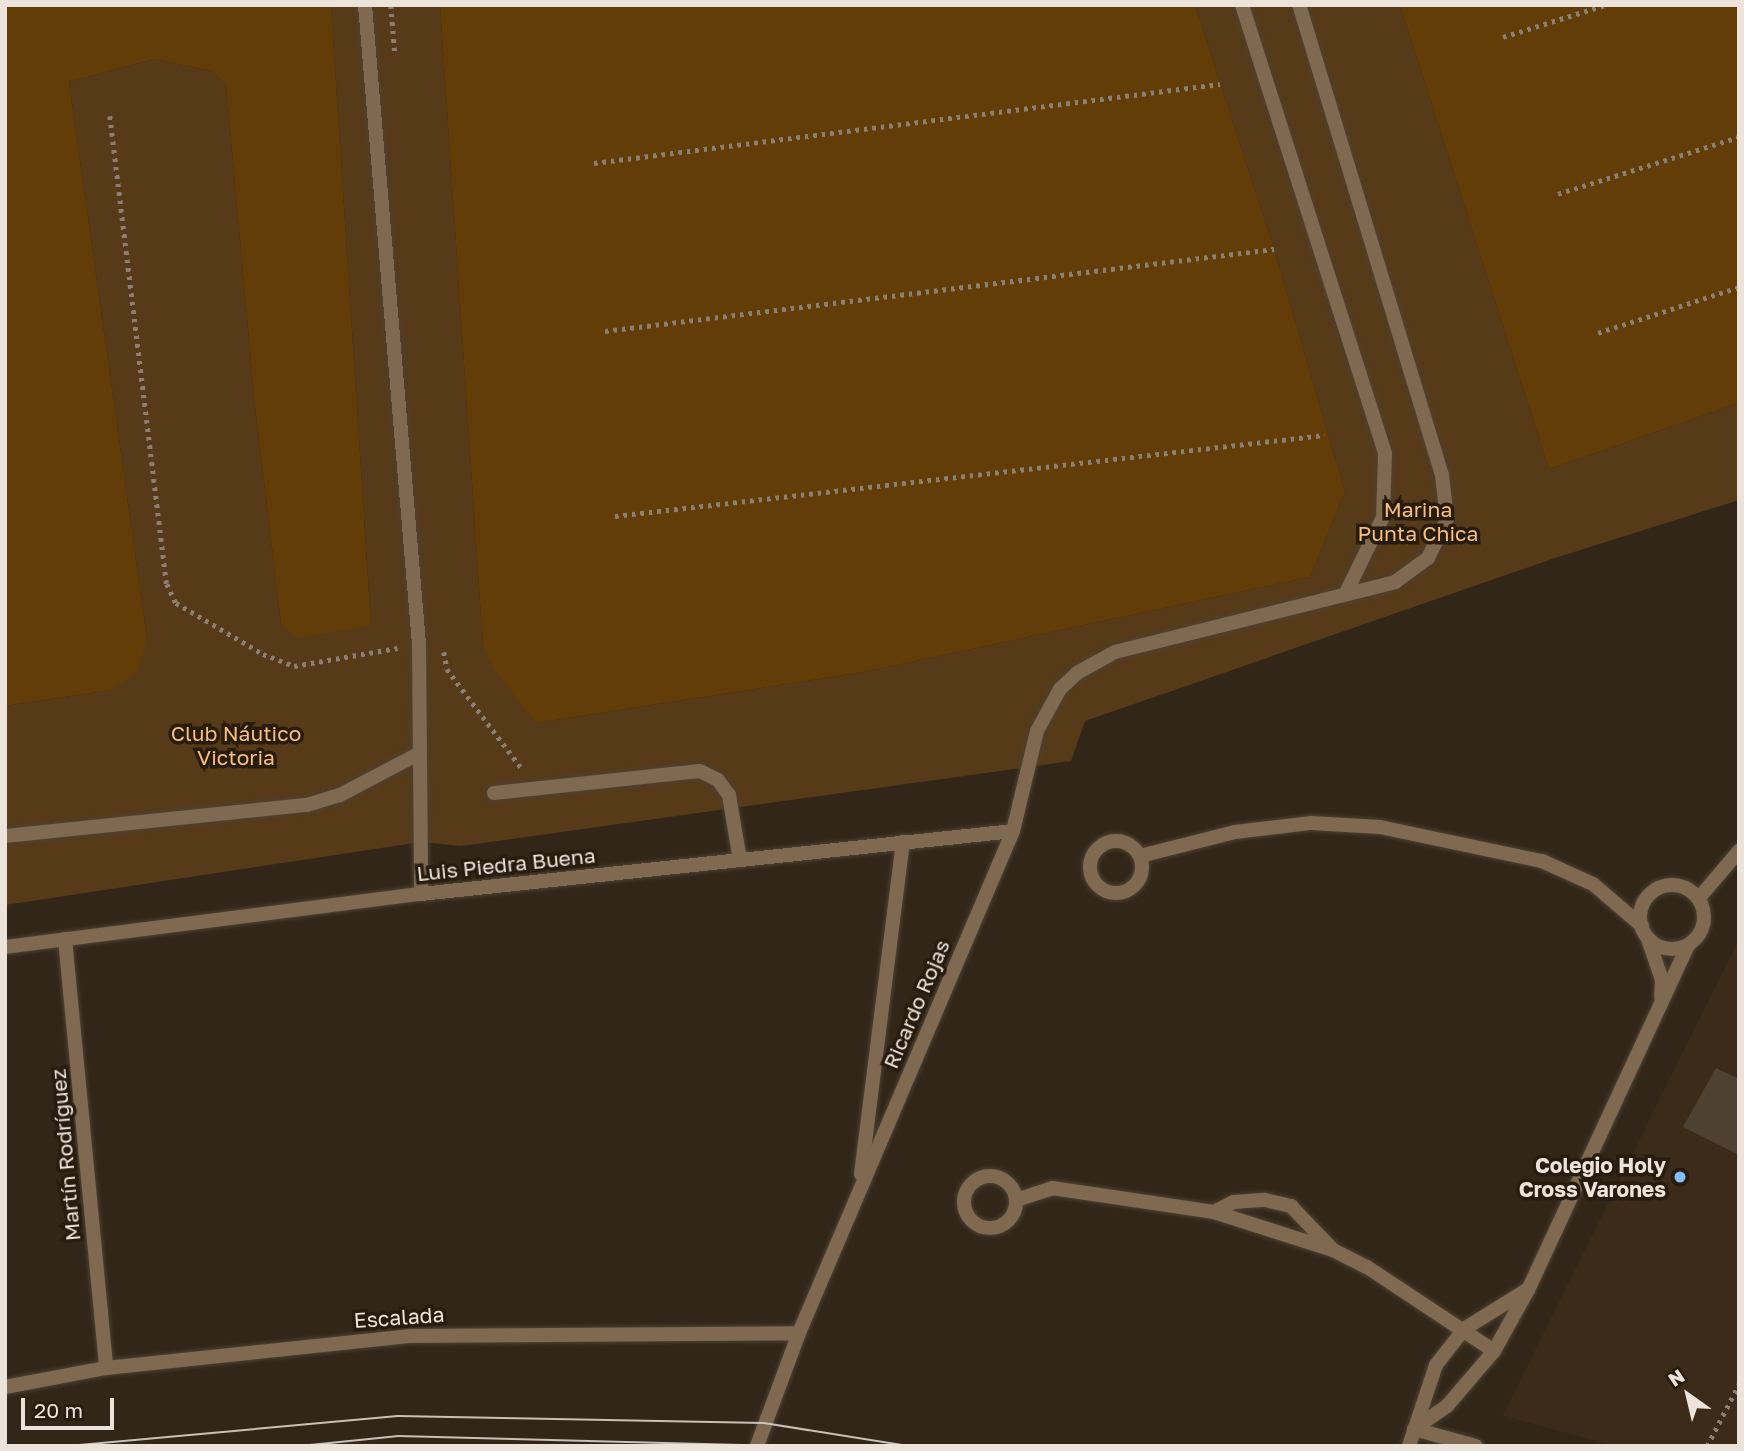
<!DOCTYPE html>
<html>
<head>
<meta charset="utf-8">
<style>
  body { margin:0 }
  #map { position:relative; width:1744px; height:1451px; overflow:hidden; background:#322618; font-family:"Golos Text",sans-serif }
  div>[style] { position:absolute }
  .built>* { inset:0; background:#3c2b18 }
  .green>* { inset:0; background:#573b19 }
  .water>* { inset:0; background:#623d07 }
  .building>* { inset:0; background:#4e4132 }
  .path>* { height:4.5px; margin-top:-2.25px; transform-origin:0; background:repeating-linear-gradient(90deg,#897f73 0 3.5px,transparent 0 8.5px) }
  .roads { filter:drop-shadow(0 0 2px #4c4133) drop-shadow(0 0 2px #4c4133) }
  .lane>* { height:14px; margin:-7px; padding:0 7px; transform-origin:7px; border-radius:7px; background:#7f6951 }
  .street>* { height:14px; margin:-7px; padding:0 7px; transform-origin:7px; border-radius:7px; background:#7f6951 }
  .street>.ring { margin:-7px; padding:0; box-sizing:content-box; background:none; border:14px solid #7f6951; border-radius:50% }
  .tram>* { height:2px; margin:-1px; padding:0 1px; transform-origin:1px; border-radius:1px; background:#cac1b8 }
  .dots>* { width:19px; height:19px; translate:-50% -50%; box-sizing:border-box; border:4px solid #281c0f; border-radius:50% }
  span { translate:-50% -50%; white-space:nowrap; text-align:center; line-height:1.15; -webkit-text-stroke:7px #281c0f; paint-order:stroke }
  .park-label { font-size:21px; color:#f8bf7d }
  .street-label { font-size:21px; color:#ece4db }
  .poi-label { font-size:21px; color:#ece4db; font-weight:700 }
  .right { translate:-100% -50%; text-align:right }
  .frame { position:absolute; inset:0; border:7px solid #ece4db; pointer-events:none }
  .north { position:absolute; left:1653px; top:1360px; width:70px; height:70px; -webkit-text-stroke:5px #281c0f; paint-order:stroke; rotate:326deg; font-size:19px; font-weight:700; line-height:28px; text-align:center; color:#ece4db }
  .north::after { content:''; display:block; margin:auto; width:24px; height:32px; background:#ece4db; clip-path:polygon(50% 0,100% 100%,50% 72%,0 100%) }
  .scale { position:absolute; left:21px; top:1398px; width:93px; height:32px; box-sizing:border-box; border:4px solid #ece4db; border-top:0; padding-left:9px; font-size:21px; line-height:24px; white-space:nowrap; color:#ece4db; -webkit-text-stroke:5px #281c0f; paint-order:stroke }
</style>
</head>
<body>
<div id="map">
  <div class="built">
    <i style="clip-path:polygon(1739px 939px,1739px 1446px,1613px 1446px,1503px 1415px)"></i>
  </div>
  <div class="green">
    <i style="clip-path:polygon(331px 5px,440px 5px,483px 646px,536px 723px,864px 672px,1310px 577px,1345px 492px,1274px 249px,1195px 5px,1400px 5px,1549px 469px,1739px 403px,1739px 500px,1555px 558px,1085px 721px,1071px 761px,461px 846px,421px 842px,5px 905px,5px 706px,111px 690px,147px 639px,69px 82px,154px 59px,211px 71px,226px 84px,255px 406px,281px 623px,371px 624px)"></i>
  </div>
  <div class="water">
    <i style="clip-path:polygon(5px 5px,331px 5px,371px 625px,296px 638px,281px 623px,255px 406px,226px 84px,211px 71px,154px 59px,69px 82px,147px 639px,136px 673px,111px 690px,5px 706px)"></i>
    <i style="clip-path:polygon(440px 5px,1195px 5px,1274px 249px,1345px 492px,1310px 577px,864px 672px,536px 723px,494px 669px,483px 646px)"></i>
    <i style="clip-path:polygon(1400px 5px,1739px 5px,1739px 403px,1549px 469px)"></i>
  </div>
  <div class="building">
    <i style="clip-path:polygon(1716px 1068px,1739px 1079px,1739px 1155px,1683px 1127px)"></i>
  </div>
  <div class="path">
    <i style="left:391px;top:5px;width:49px;rotate:85.3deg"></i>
    <i style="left:1503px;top:37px;width:107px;rotate:-17.4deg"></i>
    <i style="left:110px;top:116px;width:471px;rotate:83.1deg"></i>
    <i style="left:167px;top:584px;width:21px;rotate:65deg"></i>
    <i style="left:176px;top:603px;width:101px;rotate:30.4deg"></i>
    <i style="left:263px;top:654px;width:33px;rotate:21deg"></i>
    <i style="left:294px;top:666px;width:105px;rotate:-9.9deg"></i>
    <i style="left:594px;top:163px;width:631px;rotate:-7.19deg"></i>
    <i style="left:1558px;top:194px;width:190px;rotate:-17.5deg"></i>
    <i style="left:605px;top:331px;width:674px;rotate:-6.99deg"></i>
    <i style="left:1598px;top:333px;width:148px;rotate:-18.1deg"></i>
    <i style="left:615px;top:516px;width:714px;rotate:-6.52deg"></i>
    <i style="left:444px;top:652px;width:17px;rotate:80deg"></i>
    <i style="left:447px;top:669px;width:125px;rotate:53.1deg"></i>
    <i style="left:1707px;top:1446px;width:70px;rotate:-62.7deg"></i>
  </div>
  <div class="roads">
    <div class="lane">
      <i style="left:365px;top:5px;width:641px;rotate:85.17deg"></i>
      <i style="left:419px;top:644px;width:250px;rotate:89.5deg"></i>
      <i style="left:1242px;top:5px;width:471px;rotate:72.3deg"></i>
      <i style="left:1385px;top:454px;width:63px;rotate:91.8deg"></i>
      <i style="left:1383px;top:517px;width:85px;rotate:116deg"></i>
      <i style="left:494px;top:793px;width:207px;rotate:-6.1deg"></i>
      <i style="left:700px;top:771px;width:20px;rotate:27deg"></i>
      <i style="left:718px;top:780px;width:19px;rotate:54deg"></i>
      <i style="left:729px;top:795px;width:66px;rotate:80.4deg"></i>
      <i style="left:1013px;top:831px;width:103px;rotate:-76.5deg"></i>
      <i style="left:1037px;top:731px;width:48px;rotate:-61.3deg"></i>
      <i style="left:1060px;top:689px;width:23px;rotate:-43deg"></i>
      <i style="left:1077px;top:673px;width:43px;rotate:-28.9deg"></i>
      <i style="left:1115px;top:652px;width:289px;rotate:-14deg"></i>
      <i style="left:1395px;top:582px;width:41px;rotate:-36deg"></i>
      <i style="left:1428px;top:558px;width:43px;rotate:-64deg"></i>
      <i style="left:1447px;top:519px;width:44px;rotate:-96.5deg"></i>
      <i style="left:1442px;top:475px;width:491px;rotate:-106.9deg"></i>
      <i style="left:5px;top:836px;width:304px;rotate:-5.9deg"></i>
      <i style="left:307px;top:805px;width:34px;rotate:-17deg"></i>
      <i style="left:340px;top:795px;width:90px;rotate:-27.7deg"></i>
    </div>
    <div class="street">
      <i class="ring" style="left:1090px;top:841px;width:38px;height:38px"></i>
      <i style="left:1140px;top:856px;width:98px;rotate:-14.2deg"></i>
      <i style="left:1235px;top:832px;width:77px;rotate:-6.8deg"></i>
      <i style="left:1311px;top:823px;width:69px;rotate:3.3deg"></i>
      <i style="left:1380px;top:827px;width:166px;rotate:11.9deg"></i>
      <i style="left:1542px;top:861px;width:56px;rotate:24.3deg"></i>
      <i style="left:1593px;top:884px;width:65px;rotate:40.6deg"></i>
      <i class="ring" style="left:1640px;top:885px;width:50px;height:50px"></i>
      <i style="left:1699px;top:898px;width:62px;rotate:-49.6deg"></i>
      <i style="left:65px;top:939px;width:431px;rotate:84.5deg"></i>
      <i style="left:1648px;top:939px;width:43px;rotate:71.1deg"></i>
      <i style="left:1662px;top:980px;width:17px;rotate:93deg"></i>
      <i style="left:5px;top:947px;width:419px;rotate:-7.3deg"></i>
      <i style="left:421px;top:894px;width:595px;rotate:-6.07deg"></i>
      <i style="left:1013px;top:831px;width:546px;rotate:113.09deg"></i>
      <i style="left:799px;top:1333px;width:121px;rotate:110.4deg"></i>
      <i style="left:861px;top:1174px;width:335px;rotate:-82.8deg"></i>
      <i class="ring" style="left:964px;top:1176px;width:38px;height:38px"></i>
      <i style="left:1016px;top:1200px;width:38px;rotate:-18deg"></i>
      <i style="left:1052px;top:1188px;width:164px;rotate:8.4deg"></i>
      <i style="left:1214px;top:1212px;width:125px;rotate:17.7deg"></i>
      <i style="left:1333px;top:1250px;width:38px;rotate:27deg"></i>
      <i style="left:1367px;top:1267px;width:152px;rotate:33.5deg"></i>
      <i style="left:1214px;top:1212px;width:22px;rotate:-27deg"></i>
      <i style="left:1234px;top:1202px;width:31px;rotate:-4deg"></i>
      <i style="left:1265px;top:1200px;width:27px;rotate:13deg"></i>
      <i style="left:1291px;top:1206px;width:61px;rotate:46.3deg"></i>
      <i style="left:5px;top:1387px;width:103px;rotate:-10.7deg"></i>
      <i style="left:106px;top:1368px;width:307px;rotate:-6deg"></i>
      <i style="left:411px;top:1336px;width:388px;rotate:-0.4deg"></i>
      <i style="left:1414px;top:1429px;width:40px;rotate:-34.9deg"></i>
      <i style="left:1447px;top:1406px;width:72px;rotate:-49.5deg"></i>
      <i style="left:1494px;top:1351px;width:70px;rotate:-60.9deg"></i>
      <i style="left:1528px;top:1290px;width:380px;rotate:-65.1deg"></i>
      <i style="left:1414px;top:1429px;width:64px;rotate:15.3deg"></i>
      <i style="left:1409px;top:1446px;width:85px;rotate:-71.6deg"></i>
      <i style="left:1436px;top:1365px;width:46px;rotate:-52.1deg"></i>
      <i style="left:1464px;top:1329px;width:74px;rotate:-31.8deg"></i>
    </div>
  </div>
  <div class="tram">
    <i style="left:68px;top:1446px;width:331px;rotate:-5.2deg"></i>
    <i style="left:398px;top:1416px;width:366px;rotate:1.1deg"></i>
    <i style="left:764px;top:1423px;width:146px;rotate:9.1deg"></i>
    <i style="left:300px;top:1446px;width:99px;rotate:-5.8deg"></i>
    <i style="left:398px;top:1436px;width:372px;rotate:1.5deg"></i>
  </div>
  <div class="dots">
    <i style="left:1680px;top:1177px;background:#81bdfa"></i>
  </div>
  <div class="park-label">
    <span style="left:1418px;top:521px">Marina<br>Punta Chica</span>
    <span style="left:236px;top:745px">Club Náutico<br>Victoria</span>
  </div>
  <div class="street-label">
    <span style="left:506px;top:864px;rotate:-6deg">Luis Piedra Buena</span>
    <span style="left:916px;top:1004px;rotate:-67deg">Ricardo Rojas</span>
    <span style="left:65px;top:1155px;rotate:-95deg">Martín Rodríguez</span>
    <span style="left:399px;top:1317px;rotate:-4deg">Escalada</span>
  </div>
  <div class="poi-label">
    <span class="right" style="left:1666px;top:1177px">Colegio Holy<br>Cross Varones</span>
  </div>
  <div class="frame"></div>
  <div class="north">N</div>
  <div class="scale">20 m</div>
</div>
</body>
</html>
